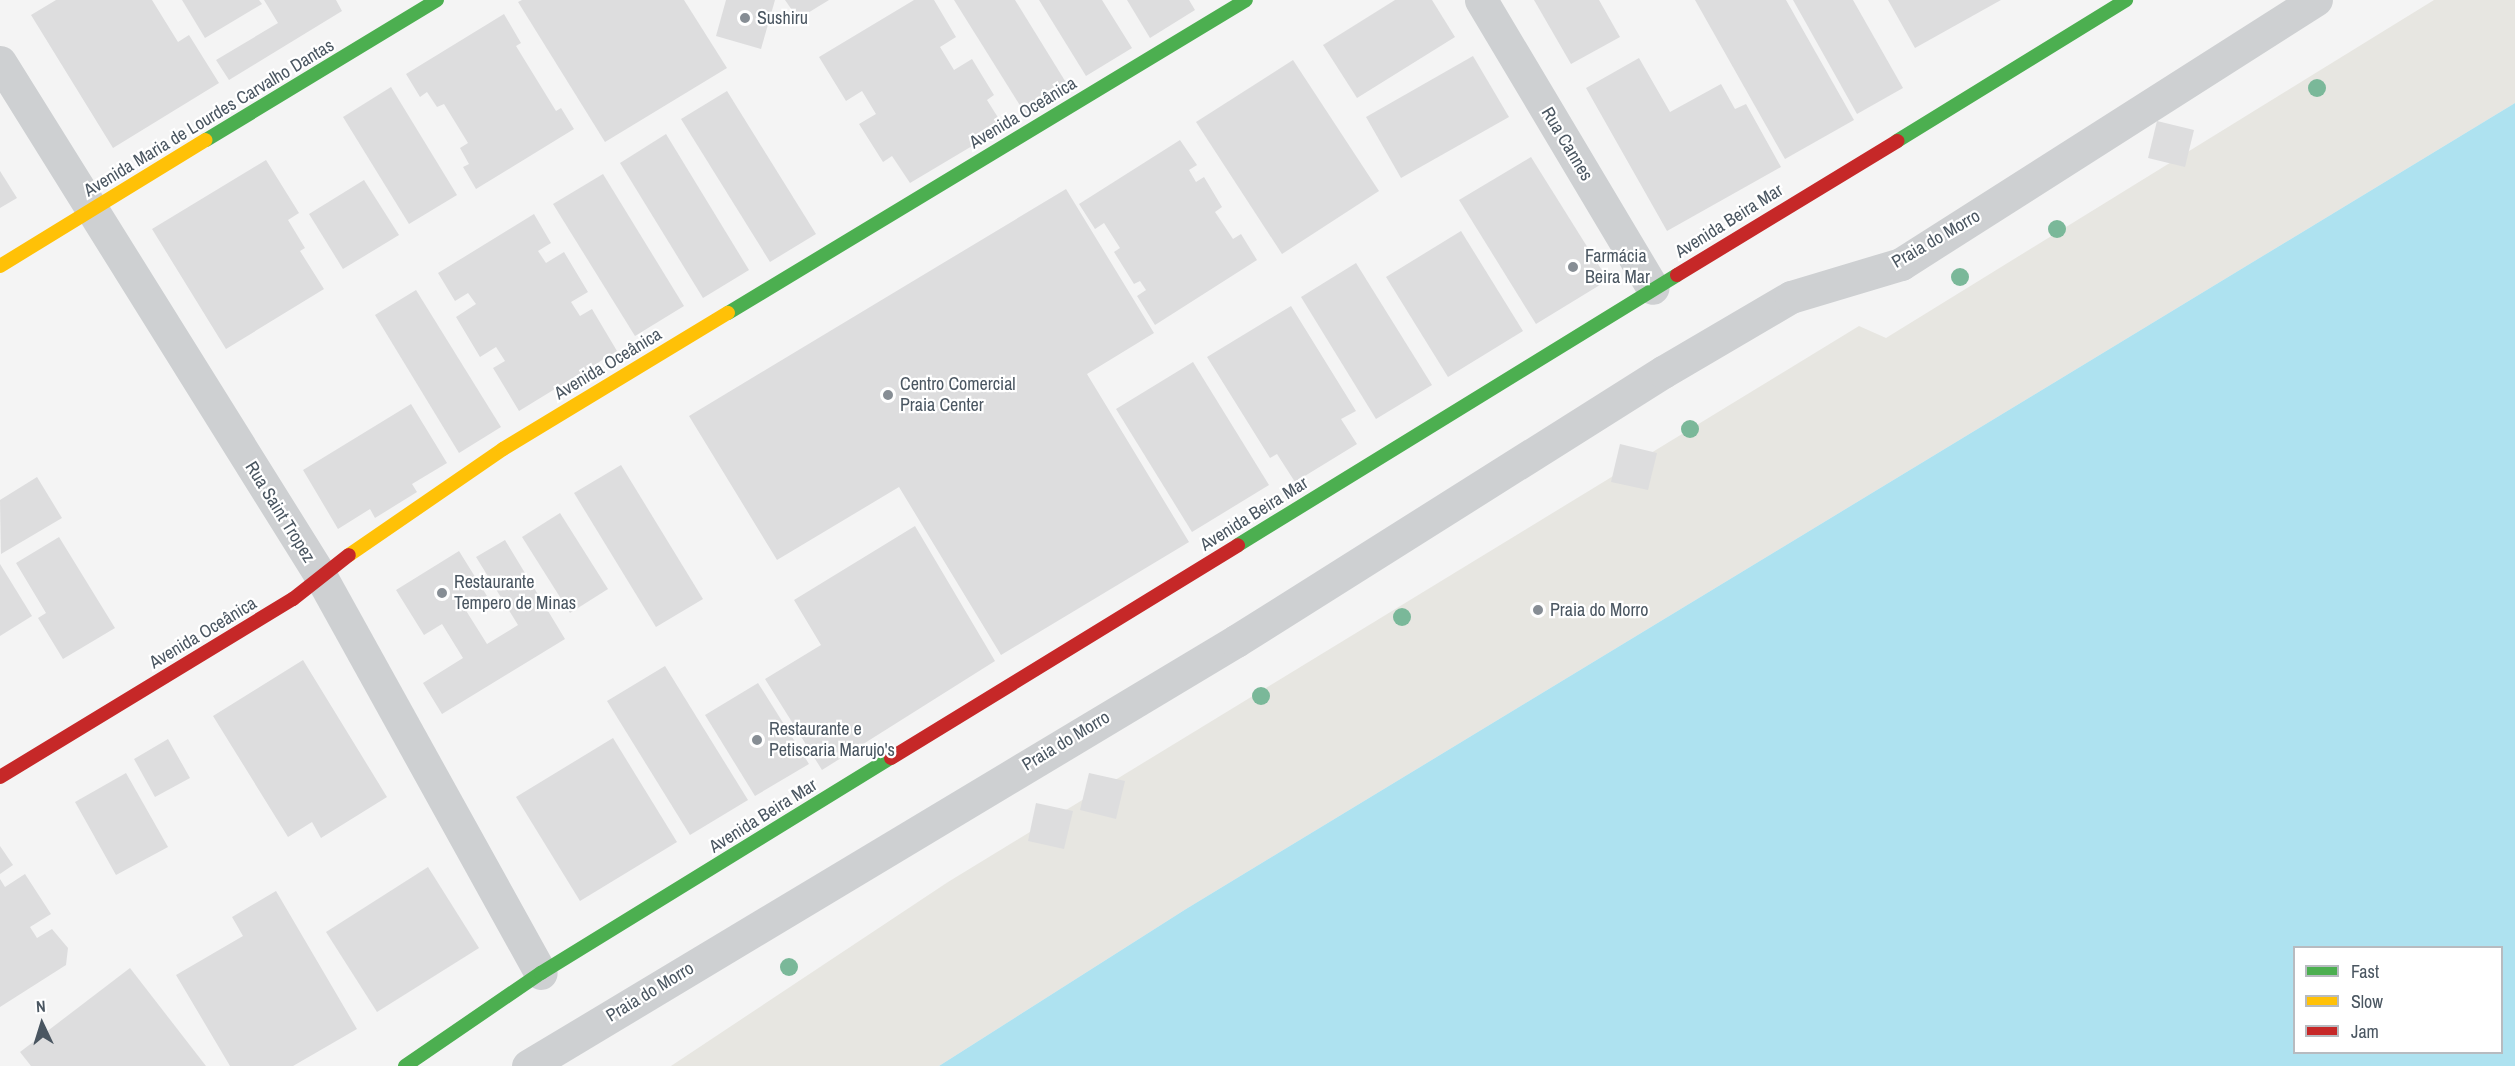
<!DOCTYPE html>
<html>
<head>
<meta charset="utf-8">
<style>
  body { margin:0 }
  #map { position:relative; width:2515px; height:1066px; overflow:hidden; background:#f4f4f4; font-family:"Archivo Narrow",sans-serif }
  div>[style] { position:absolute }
  .sand>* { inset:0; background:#e7e6e1 }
  .water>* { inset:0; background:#aee2f0 }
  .building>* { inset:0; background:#ddddde }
  .street>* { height:33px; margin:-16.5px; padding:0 16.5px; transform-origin:16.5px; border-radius:16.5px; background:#ced0d2 }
  .fast>* { height:14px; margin:-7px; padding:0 7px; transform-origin:7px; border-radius:7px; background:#4caf50 }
  .slow>* { height:14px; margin:-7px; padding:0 7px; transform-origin:7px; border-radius:7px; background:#ffc107 }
  .jam>* { height:14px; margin:-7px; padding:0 7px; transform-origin:7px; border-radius:7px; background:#c62828 }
  .trees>* { width:18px; height:18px; margin:-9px; border-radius:50%; background:#7ab899 }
  .dots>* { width:16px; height:16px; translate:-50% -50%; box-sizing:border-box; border:3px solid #fff; border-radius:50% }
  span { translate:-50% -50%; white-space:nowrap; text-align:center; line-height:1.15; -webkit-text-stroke:4.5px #fff; paint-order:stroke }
  .poi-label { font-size:18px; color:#4a5661 }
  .left { translate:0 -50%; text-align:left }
  .street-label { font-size:18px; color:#4a5661 }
  .legend { position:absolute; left:2293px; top:946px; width:210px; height:108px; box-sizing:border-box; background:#fff; border:2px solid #b7bbc0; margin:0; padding:8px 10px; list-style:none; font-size:18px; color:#4a5661 }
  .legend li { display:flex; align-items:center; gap:12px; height:30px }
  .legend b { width:30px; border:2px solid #b7bbc0 }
  .north { position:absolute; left:12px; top:994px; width:60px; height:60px; -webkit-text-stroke:4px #fff; paint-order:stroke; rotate:356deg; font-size:16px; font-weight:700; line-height:24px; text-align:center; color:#4a5661 }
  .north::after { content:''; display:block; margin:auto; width:21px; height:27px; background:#4a5661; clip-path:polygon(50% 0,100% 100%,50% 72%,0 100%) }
</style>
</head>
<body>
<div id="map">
  <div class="sand">
    <i style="clip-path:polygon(2434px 0,2515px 0,2515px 103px,1186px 909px,939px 1066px,671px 1066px,948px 882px,1859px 326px,1886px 338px)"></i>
  </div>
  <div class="water">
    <i style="clip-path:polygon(evenodd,2515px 103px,2515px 1066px,939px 1066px,1186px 909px,2515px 103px,2294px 948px,2502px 948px,2502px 1052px,2294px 1052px,2294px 948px)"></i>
  </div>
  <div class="building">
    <i style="clip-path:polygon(56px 0,152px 0,178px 42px,189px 35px,219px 83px,113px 148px,31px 15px)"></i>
    <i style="clip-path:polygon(182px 0,259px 0,262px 4px,205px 38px)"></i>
    <i style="clip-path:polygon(264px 0,336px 0,342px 11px,229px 80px,216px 60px,278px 23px)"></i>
    <i style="clip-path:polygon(522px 0,684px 0,727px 68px,605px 142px,518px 2px)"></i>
    <i style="clip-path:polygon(726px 0,775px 0,761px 49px,716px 36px)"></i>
    <i style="clip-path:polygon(785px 0,829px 0,798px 19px)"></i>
    <i style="clip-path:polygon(914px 0,934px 0,956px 37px,940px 47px,954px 70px,972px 59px,994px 95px,987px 100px,1004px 127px,910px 183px,892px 156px,883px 162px,859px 124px,876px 114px,862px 91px,846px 101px,819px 57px)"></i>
    <i style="clip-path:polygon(954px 0,1015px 0,1070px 89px,1026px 115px)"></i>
    <i style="clip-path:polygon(1039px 0,1102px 0,1132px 48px,1086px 76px)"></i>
    <i style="clip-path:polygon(1127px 0,1189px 0,1195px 10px,1150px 38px)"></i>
    <i style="clip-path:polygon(1395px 0,1432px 0,1455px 37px,1357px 98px,1323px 45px)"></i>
    <i style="clip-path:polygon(1534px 0,1599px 0,1620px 37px,1571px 64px)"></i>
    <i style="clip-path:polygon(1695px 0,1786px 0,1854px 120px,1785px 159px)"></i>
    <i style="clip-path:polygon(1793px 0,1853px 0,1903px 88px,1857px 114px)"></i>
    <i style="clip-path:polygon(1888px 0,2001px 0,1915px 48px)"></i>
    <i style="clip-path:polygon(504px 14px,521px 43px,516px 46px,556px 111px,561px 108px,574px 129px,476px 189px,463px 167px,469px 164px,460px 148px,468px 143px,444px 104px,437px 107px,427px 92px,420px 97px,406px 74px)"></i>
    <i style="clip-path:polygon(1473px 56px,1509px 117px,1401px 178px,1366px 117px)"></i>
    <i style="clip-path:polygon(1639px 58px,1670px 112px,1721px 84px,1735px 109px,1746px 104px,1781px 167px,1667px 231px,1586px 88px)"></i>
    <i style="clip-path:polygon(1293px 60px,1379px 191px,1282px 254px,1196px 122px)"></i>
    <i style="clip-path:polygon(391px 87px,457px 195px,409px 224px,343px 117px)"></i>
    <i style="clip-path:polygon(727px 91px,816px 234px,770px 262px,681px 119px)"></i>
    <i style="clip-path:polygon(2157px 121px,2194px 130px,2185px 167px,2148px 158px)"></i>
    <i style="clip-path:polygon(666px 134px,749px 270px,703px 298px,620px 163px)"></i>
    <i style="clip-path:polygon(1180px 140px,1197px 165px,1189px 170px,1196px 182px,1204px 177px,1222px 207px,1215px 212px,1233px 239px,1241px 234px,1257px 260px,1155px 325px,1137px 296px,1146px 290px,1140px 281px,1134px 284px,1114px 252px,1120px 248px,1104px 223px,1095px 229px,1079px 204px)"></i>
    <i style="clip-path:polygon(1531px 157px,1608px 280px,1536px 324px,1459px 200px)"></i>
    <i style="clip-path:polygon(266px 160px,299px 213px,288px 220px,305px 248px,300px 251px,324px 289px,226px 349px,152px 229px)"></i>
    <i style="clip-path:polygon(0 171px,17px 198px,0 208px)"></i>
    <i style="clip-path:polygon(603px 174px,684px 306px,635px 336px,553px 204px)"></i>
    <i style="clip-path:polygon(364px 180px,399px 235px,343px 269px,309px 214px)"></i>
    <i style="clip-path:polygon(1066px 189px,1154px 333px,1087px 374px,1189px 542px,1001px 655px,899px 487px,777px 560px,689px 416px)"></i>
    <i style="clip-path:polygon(534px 214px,551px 243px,538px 251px,546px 263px,564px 252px,588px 292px,571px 302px,580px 316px,592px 309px,617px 351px,519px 411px,493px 368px,505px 361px,496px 347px,480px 357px,456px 317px,476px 304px,468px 293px,455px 301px,438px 273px)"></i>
    <i style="clip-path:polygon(1461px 231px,1523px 331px,1448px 377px,1386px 277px)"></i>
    <i style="clip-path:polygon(1356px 263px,1432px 385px,1376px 419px,1301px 297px)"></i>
    <i style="clip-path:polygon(416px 290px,501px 427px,459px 453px,375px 315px)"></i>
    <i style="clip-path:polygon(1291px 306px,1356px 411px,1341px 419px,1357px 444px,1295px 482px,1277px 454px,1270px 458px,1207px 357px)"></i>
    <i style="clip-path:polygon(1193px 362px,1269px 485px,1192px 532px,1116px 409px)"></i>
    <i style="clip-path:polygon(411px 404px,447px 463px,412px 484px,417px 492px,375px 518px,370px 509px,338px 529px,303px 470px)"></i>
    <i style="clip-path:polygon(1620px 444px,1657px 453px,1648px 490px,1611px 482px)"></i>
    <i style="clip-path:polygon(621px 465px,703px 599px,656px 627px,574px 493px)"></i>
    <i style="clip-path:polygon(37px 477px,62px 518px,1px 554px,0 500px)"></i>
    <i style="clip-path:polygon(560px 513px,608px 589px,570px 613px,522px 537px)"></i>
    <i style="clip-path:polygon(915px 526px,995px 661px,822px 770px,765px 679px,821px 645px,794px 600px)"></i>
    <i style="clip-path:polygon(59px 537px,115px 628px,63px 659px,38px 618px,46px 613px,16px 563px)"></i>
    <i style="clip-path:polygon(505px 540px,565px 639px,442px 714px,423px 683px,463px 658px,442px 624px,424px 635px,396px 590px,459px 551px,487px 596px,465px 609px,487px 644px,518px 625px,476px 557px)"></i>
    <i style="clip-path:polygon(0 564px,32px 616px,0 636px)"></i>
    <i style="clip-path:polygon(303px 660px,387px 797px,321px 838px,312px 822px,288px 837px,213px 716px)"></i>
    <i style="clip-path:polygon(665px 666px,748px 800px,690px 835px,607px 701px)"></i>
    <i style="clip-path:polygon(758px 683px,809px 764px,755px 796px,705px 715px)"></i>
    <i style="clip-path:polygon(613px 738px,677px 842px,580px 901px,516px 797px)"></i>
    <i style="clip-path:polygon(168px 739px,190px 778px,155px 797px,134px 759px)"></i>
    <i style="clip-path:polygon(126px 773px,168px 847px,116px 875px,75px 802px)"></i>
    <i style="clip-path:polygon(1089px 773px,1125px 781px,1116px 819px,1080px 810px)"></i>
    <i style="clip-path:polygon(1036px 803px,1073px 811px,1064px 849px,1028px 841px)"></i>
    <i style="clip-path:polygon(0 846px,13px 865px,0 874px)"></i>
    <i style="clip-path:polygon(428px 867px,479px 948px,377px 1012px,326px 932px)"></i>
    <i style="clip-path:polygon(25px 874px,51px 914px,30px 927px,37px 938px,52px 929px,68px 948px,66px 965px,0 1007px,0 879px,5px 887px)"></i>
    <i style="clip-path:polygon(276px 891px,357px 1029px,293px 1066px,230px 1066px,176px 975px,243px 936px,232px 917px)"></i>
    <i style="clip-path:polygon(130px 968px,206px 1066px,31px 1066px,20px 1052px)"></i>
  </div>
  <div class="street">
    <i style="left:1481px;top:0;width:335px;rotate:59.2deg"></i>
    <i style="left:0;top:62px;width:605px;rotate:58.04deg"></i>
    <i style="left:320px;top:575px;width:455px;rotate:61deg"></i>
    <i style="left:528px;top:1066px;width:826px;rotate:-30.98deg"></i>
    <i style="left:1236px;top:641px;width:505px;rotate:-32.21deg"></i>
    <i style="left:1663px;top:372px;width:148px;rotate:-30.4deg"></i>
    <i style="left:1791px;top:297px;width:115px;rotate:-16.7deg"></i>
    <i style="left:1901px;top:264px;width:492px;rotate:-32.5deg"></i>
  </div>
  <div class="fast">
    <i style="left:206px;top:140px;width:270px;rotate:-31.2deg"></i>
    <i style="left:1897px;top:141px;width:269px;rotate:-31.6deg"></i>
    <i style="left:728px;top:313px;width:605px;rotate:-31.14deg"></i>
    <i style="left:1238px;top:545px;width:515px;rotate:-31.59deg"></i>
    <i style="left:405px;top:1066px;width:165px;rotate:-34.4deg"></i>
    <i style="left:541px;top:973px;width:411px;rotate:-31.6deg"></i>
  </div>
  <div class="slow">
    <i style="left:0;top:266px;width:241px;rotate:-31.5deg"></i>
    <i style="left:349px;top:555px;width:187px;rotate:-34.5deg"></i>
    <i style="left:503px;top:449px;width:263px;rotate:-31.2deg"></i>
  </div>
  <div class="jam">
    <i style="left:1677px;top:275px;width:258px;rotate:-31.3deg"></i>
    <i style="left:891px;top:758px;width:407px;rotate:-31.5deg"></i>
    <i style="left:0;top:777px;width:343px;rotate:-31.3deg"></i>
    <i style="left:293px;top:599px;width:71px;rotate:-38.2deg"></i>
  </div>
  <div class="trees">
    <i style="left:2317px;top:88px"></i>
    <i style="left:2057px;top:229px"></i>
    <i style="left:1960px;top:277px"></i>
    <i style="left:1690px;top:429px"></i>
    <i style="left:1402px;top:617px"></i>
    <i style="left:1261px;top:696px"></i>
    <i style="left:789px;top:967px"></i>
  </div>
  <div class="dots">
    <i style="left:745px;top:18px;background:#868d94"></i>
    <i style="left:1573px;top:267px;background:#868d94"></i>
    <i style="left:888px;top:395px;background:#868d94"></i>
    <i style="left:442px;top:593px;background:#868d94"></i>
    <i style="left:1538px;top:610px;background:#868d94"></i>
    <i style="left:757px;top:740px;background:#868d94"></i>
  </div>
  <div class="poi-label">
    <span class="left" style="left:757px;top:18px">Sushiru</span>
    <span class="left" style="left:1585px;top:267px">Farmácia<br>Beira Mar</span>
    <span class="left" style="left:900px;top:395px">Centro Comercial<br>Praia Center</span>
    <span class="left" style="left:454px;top:593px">Restaurante<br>Tempero de Minas</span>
    <span class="left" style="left:1550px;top:610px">Praia do Morro</span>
    <span class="left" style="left:769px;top:740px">Restaurante e<br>Petiscaria Marujo's</span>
  </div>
  <div class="street-label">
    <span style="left:1023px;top:113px;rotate:-31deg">Avenida Oceânica</span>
    <span style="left:209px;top:118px;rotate:-31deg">Avenida Maria de Lourdes Carvalho Dantas</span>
    <span style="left:1567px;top:144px;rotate:59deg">Rua Cannes</span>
    <span style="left:1729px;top:221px;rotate:-32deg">Avenida Beira Mar</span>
    <span style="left:1936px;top:239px;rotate:-30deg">Praia do Morro</span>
    <span style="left:608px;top:364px;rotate:-31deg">Avenida Oceânica</span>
    <span style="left:280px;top:512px;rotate:58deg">Rua Saint Tropez</span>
    <span style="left:1254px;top:514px;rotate:-32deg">Avenida Beira Mar</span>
    <span style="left:203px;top:633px;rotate:-31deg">Avenida Oceânica</span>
    <span style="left:1066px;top:741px;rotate:-31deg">Praia do Morro</span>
    <span style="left:763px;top:816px;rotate:-32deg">Avenida Beira Mar</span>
    <span style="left:650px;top:992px;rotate:-31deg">Praia do Morro</span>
  </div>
  <ul class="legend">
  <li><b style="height:8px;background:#4caf50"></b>Fast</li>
  <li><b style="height:8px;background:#ffc107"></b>Slow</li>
  <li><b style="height:8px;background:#c62828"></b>Jam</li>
  </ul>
  <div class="north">N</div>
</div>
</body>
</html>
